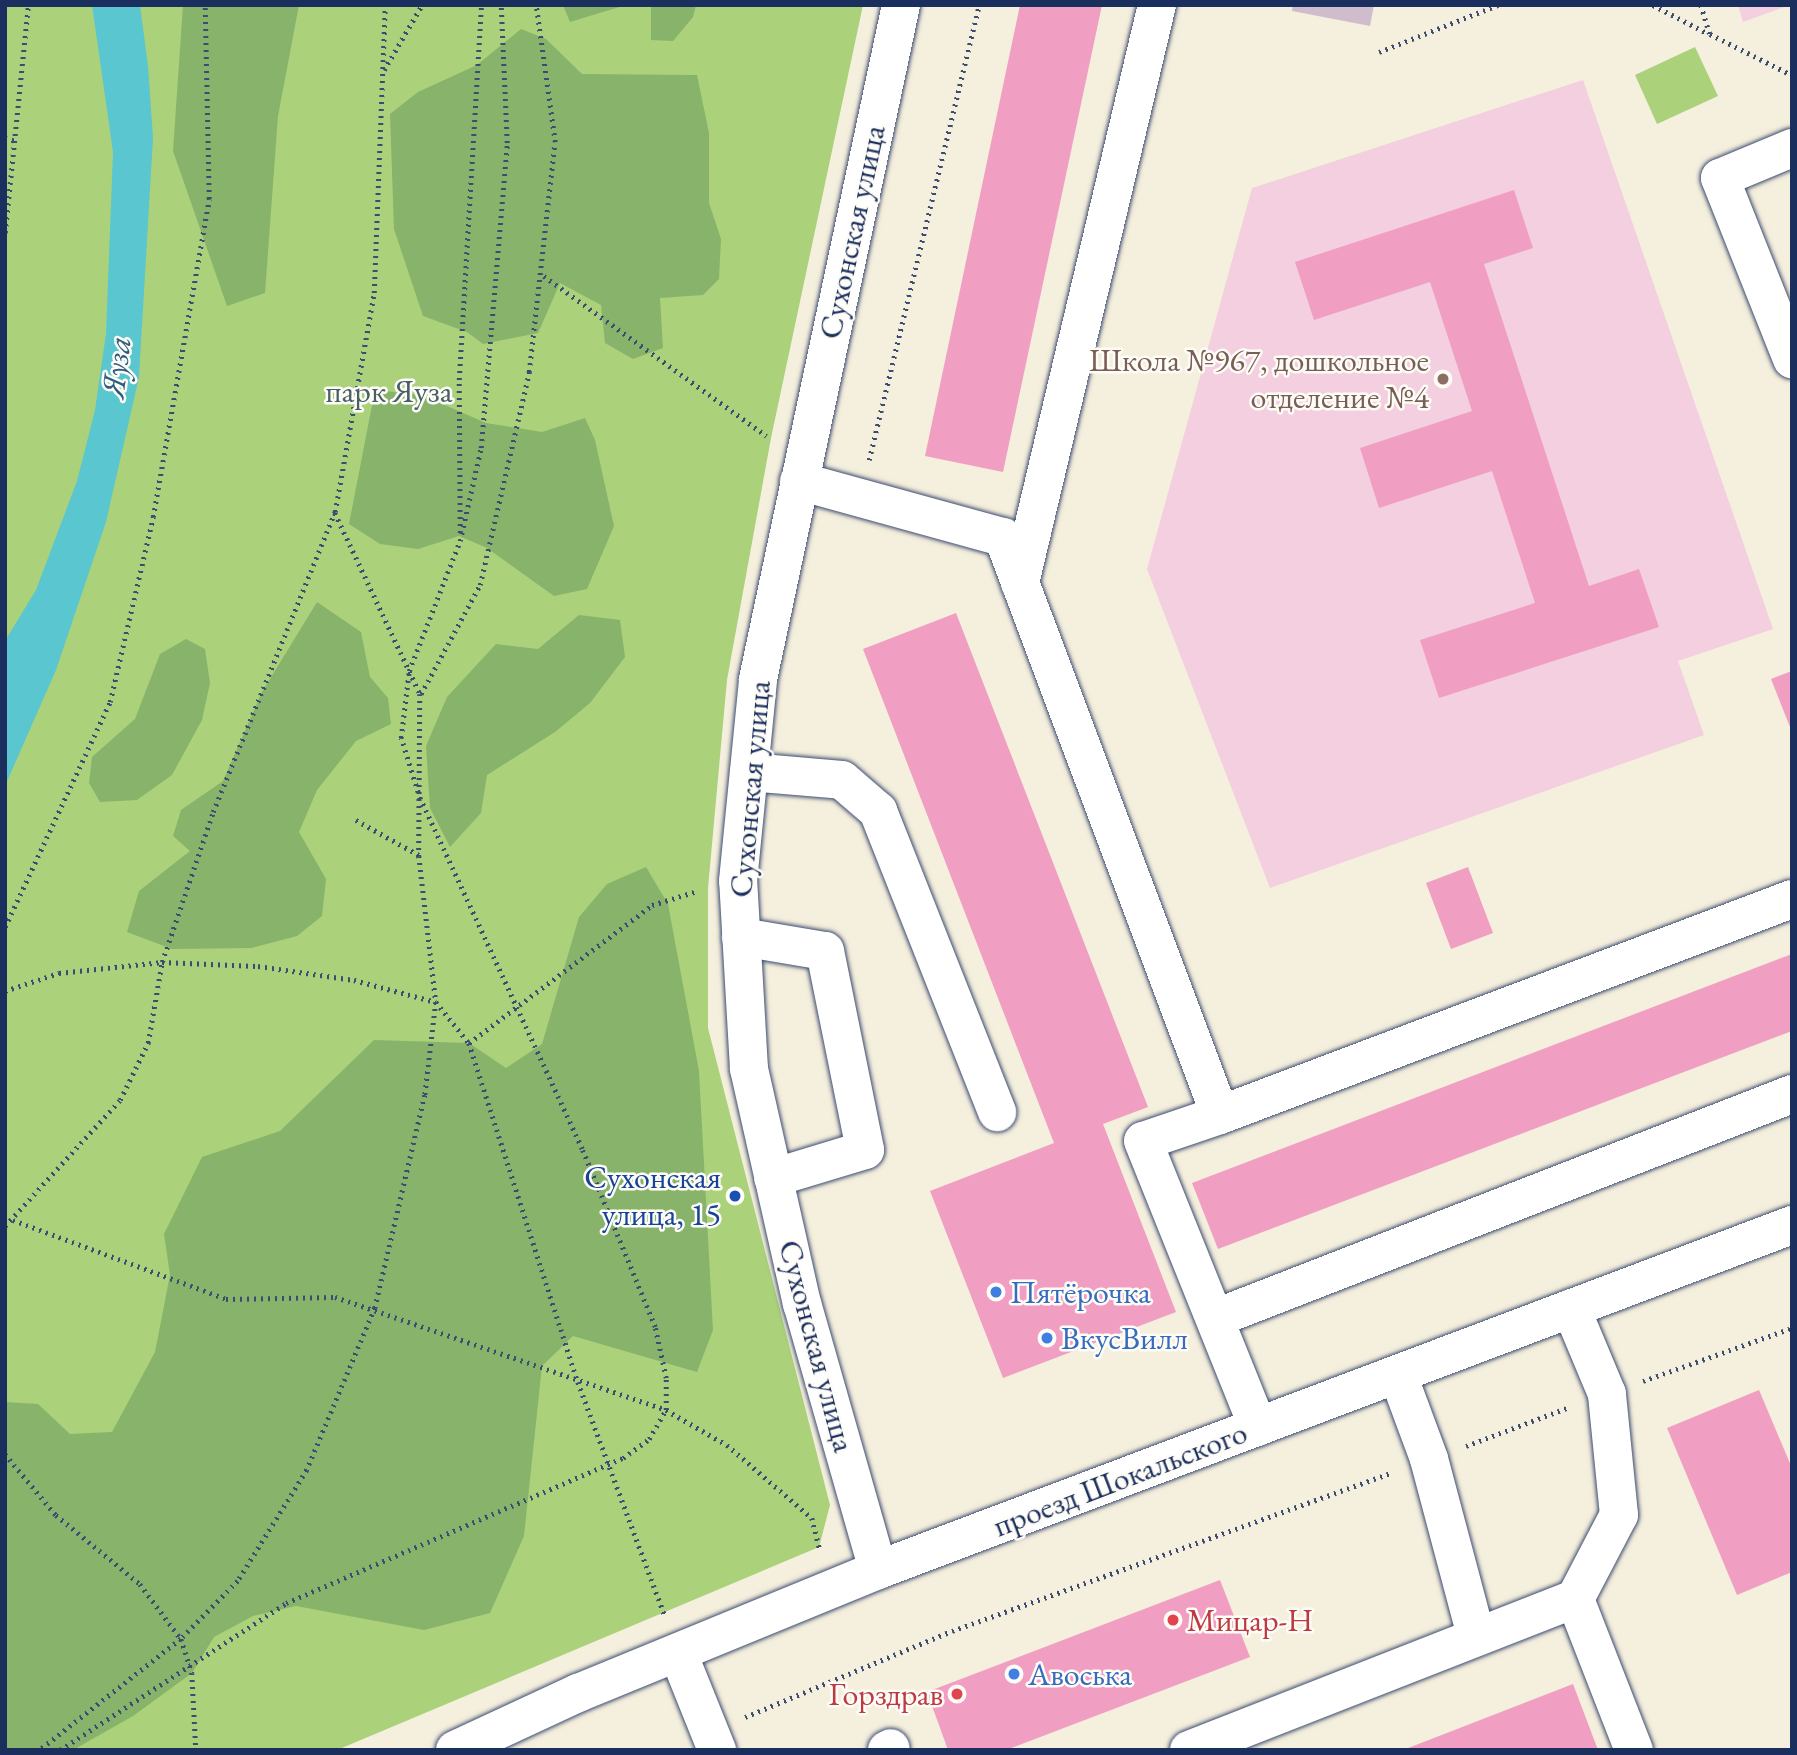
<!DOCTYPE html>
<html>
<head>
<meta charset="utf-8">
<style>
  body { margin:0 }
  #map { position:relative; width:1797px; height:1755px; overflow:hidden; background:#f5efdd; font-family:"EB Garamond",serif }
  div>[style] { position:absolute }
  .built>* { inset:0; background:#f3cfdf }
  .industrial>* { inset:0; background:#cfbdce }
  .green>* { inset:0; background:#abd17a }
  .forest>* { inset:0; background:#88b36a }
  .water>* { inset:0; background:#59c6d0 }
  .building>* { inset:0; background:#f19ec3 }
  .path>* { height:4.5px; margin-top:-2.25px; transform-origin:0; background:repeating-linear-gradient(90deg,#3c4c71 0 2px,transparent 0 7px) }
  .roads { filter:drop-shadow(0 0 2px #3c4c71) drop-shadow(0 0 2px #3c4c71) }
  .minor>* { height:38px; margin:-19px; padding:0 19px; transform-origin:19px; border-radius:19px; background:#fff }
  .dots>* { width:19px; height:19px; translate:-50% -50%; box-sizing:border-box; border:4px solid #fdfcf7; border-radius:50% }
  span { translate:-50% -50%; white-space:nowrap; text-align:center; line-height:1.15; -webkit-text-stroke:5px #fdfcf7; paint-order:stroke }
  .street-label { font-size:32px; color:#1b2f5e }
  .education-label { font-size:32px; color:#785e54 }
  .right { translate:-100% -50%; text-align:right }
  .park-label { font-size:32px; color:#466066 }
  .transit-label { font-size:32px; color:#164399 }
  .shop-label { font-size:32px; color:#366cbe }
  .left { translate:0 -50%; text-align:left }
  .health-label { font-size:32px; color:#be3a42 }
  .water-label { font-size:33px; color:#2e5c80; font-style:italic }
  .frame { position:absolute; inset:0; border:7px solid #1b2f5e; pointer-events:none }
</style>
</head>
<body>
<div id="map">
  <div class="built">
    <i style="clip-path:polygon(1738px 5px,1790px 5px,1743px 22px)"></i>
    <i style="clip-path:polygon(1583px 80px,1773px 629px,1678px 661px,1704px 735px,1270px 888px,1147px 569px,1252px 188px)"></i>
  </div>
  <div class="industrial">
    <i style="clip-path:polygon(1293px 5px,1374px 5px,1370px 26px,1292px 11px)"></i>
  </div>
  <div class="green">
    <i style="clip-path:polygon(5px 5px,863px 5px,771px 438px,727px 680px,708px 888px,708px 1028px,830px 1505px,819px 1547px,337px 1750px,5px 1750px)"></i>
    <i style="clip-path:polygon(1695px 47px,1718px 96px,1657px 124px,1635px 75px)"></i>
  </div>
  <div class="forest">
    <i style="clip-path:polygon(183px 5px,299px 5px,278px 116px,265px 293px,227px 306px,173px 151px)"></i>
    <i style="clip-path:polygon(563px 5px,626px 5px,570px 22px)"></i>
    <i style="clip-path:polygon(651px 5px,696px 5px,693px 17px,673px 41px,651px 40px)"></i>
    <i style="clip-path:polygon(521px 29px,546px 39px,582px 74px,697px 75px,709px 133px,709px 203px,721px 239px,719px 279px,703px 295px,660px 298px,663px 348px,633px 359px,605px 343px,601px 305px,560px 283px,538px 333px,483px 344px,467px 332px,423px 316px,394px 229px,390px 114px,418px 92px,477px 65px)"></i>
    <i style="clip-path:polygon(375px 390px,422px 395px,486px 423px,542px 432px,585px 418px,595px 440px,614px 526px,587px 589px,554px 596px,487px 548px,459px 536px,418px 549px,380px 544px,349px 524px)"></i>
    <i style="clip-path:polygon(317px 602px,361px 632px,370px 677px,388px 698px,391px 724px,356px 741px,317px 790px,299px 832px,326px 879px,322px 916px,297px 936px,251px 948px,172px 949px,127px 932px,139px 891px,190px 851px,173px 836px,181px 810px,223px 781px,262px 692px)"></i>
    <i style="clip-path:polygon(579px 615px,620px 620px,625px 657px,590px 703px,555px 732px,487px 775px,481px 813px,450px 847px,430px 808px,426px 746px,447px 697px,496px 644px,538px 649px)"></i>
    <i style="clip-path:polygon(186px 639px,205px 649px,210px 683px,202px 720px,172px 775px,137px 800px,100px 802px,89px 783px,92px 757px,135px 719px,160px 654px)"></i>
    <i style="clip-path:polygon(646px 867px,668px 904px,699px 1071px,713px 1330px,697px 1372px,573px 1336px,542px 1366px,524px 1536px,490px 1613px,424px 1630px,296px 1606px,253px 1616px,214px 1637px,192px 1673px,133px 1716px,73px 1750px,5px 1750px,5px 1402px,38px 1404px,70px 1434px,112px 1432px,155px 1352px,170px 1275px,164px 1234px,202px 1157px,280px 1131px,374px 1040px,469px 1043px,506px 1068px,542px 1044px,579px 917px,607px 884px)"></i>
  </div>
  <div class="water">
    <i style="clip-path:polygon(92px 5px,140px 5px,148px 66px,153px 138px,139px 377px,106px 522px,56px 670px,5px 786px,5px 641px,36px 590px,77px 481px,95px 410px,106px 334px,113px 152px)"></i>
  </div>
  <div class="building">
    <i style="clip-path:polygon(1020px 5px,1102px 5px,1003px 472px,925px 456px)"></i>
    <i style="clip-path:polygon(1514px 190px,1533px 248px,1484px 264px,1589px 586px,1639px 569px,1659px 627px,1439px 698px,1420px 640px,1535px 603px,1492px 471px,1379px 508px,1360px 448px,1472px 411px,1430px 282px,1314px 320px,1295px 262px)"></i>
    <i style="clip-path:polygon(956px 613px,1148px 1107px,1103px 1124px,1176px 1312px,1003px 1378px,930px 1191px,1054px 1143px,863px 649px)"></i>
    <i style="clip-path:polygon(1792px 671px,1792px 732px,1771px 679px)"></i>
    <i style="clip-path:polygon(1468px 867px,1493px 933px,1451px 949px,1426px 883px)"></i>
    <i style="clip-path:polygon(1792px 954px,1792px 1031px,1218px 1249px,1192px 1183px)"></i>
    <i style="clip-path:polygon(1759px 1390px,1792px 1468px,1792px 1572px,1737px 1595px,1667px 1428px)"></i>
    <i style="clip-path:polygon(1220px 1580px,1250px 1657px,1006px 1750px,948px 1750px,927px 1692px)"></i>
    <i style="clip-path:polygon(1573px 1684px,1598px 1750px,1403px 1750px)"></i>
  </div>
  <div class="path">
    <i style="left:1653px;top:5px;width:63px;rotate:27.4deg"></i>
    <i style="left:1701px;top:5px;width:30px;rotate:73deg"></i>
    <i style="left:1710px;top:34px;width:92px;rotate:26.6deg"></i>
    <i style="left:1379px;top:52px;width:128px;rotate:-21.6deg"></i>
    <i style="left:384px;top:70px;width:75px;rotate:-59.7deg"></i>
    <i style="left:5px;top:138px;width:11px;rotate:15deg"></i>
    <i style="left:5px;top:233px;width:229px;rotate:-84.2deg"></i>
    <i style="left:544px;top:276px;width:274px;rotate:35.7deg"></i>
    <i style="left:869px;top:460px;width:468px;rotate:-76.4deg"></i>
    <i style="left:335px;top:513px;width:200px;rotate:64.8deg"></i>
    <i style="left:420px;top:694px;width:162px;rotate:90.4deg"></i>
    <i style="left:419px;top:856px;width:147px;rotate:83.4deg"></i>
    <i style="left:436px;top:1002px;width:53px;rotate:51.2deg"></i>
    <i style="left:469px;top:1043px;width:356px;rotate:72.2deg"></i>
    <i style="left:578px;top:1382px;width:250px;rotate:69.6deg"></i>
    <i style="left:460px;top:533px;width:153px;rotate:-90.4deg"></i>
    <i style="left:459px;top:380px;width:376px;rotate:-86.6deg"></i>
    <i style="left:421px;top:694px;width:124px;rotate:-61.6deg"></i>
    <i style="left:480px;top:585px;width:219px;rotate:-77deg"></i>
    <i style="left:529px;top:372px;width:231px;rotate:-83.6deg"></i>
    <i style="left:555px;top:142px;width:138px;rotate:-97.9deg"></i>
    <i style="left:356px;top:820px;width:72px;rotate:29.1deg"></i>
    <i style="left:5px;top:927px;width:248px;rotate:-65deg"></i>
    <i style="left:110px;top:702px;width:190px;rotate:-76.9deg"></i>
    <i style="left:153px;top:517px;width:323px;rotate:-80deg"></i>
    <i style="left:209px;top:199px;width:194px;rotate:-91.2deg"></i>
    <i style="left:5px;top:991px;width:57px;rotate:-18.4deg"></i>
    <i style="left:59px;top:973px;width:104px;rotate:-6.1deg"></i>
    <i style="left:162px;top:962px;width:96px;rotate:2.4deg"></i>
    <i style="left:258px;top:966px;width:97px;rotate:8.3deg"></i>
    <i style="left:354px;top:980px;width:85px;rotate:15deg"></i>
    <i style="left:436px;top:1002px;width:94px;rotate:96.7deg"></i>
    <i style="left:425px;top:1095px;width:219px;rotate:103.2deg"></i>
    <i style="left:375px;top:1308px;width:176px;rotate:112.8deg"></i>
    <i style="left:307px;top:1470px;width:131px;rotate:121.9deg"></i>
    <i style="left:238px;top:1581px;width:81px;rotate:134.5deg"></i>
    <i style="left:181px;top:1639px;width:179px;rotate:141.8deg"></i>
    <i style="left:469px;top:1043px;width:229px;rotate:-37deg"></i>
    <i style="left:652px;top:905px;width:47px;rotate:-17.3deg"></i>
    <i style="left:13px;top:1220px;width:227px;rotate:20.3deg"></i>
    <i style="left:226px;top:1299px;width:109px;rotate:-1.1deg"></i>
    <i style="left:335px;top:1297px;width:350px;rotate:18.8deg"></i>
    <i style="left:666px;top:1410px;width:70px;rotate:29.8deg"></i>
    <i style="left:727px;top:1445px;width:112px;rotate:40.7deg"></i>
    <i style="left:812px;top:1518px;width:33px;rotate:76deg"></i>
    <i style="left:5px;top:1226px;width:171px;rotate:-47.6deg"></i>
    <i style="left:120px;top:1100px;width:64px;rotate:-63.8deg"></i>
    <i style="left:148px;top:1043px;width:82px;rotate:-80.2deg"></i>
    <i style="left:162px;top:962px;width:158px;rotate:-71.2deg"></i>
    <i style="left:213px;top:812px;width:324px;rotate:-67.9deg"></i>
    <i style="left:335px;top:512px;width:222px;rotate:-79.9deg"></i>
    <i style="left:374px;top:293px;width:288px;rotate:-87.8deg"></i>
    <i style="left:1643px;top:1381px;width:158px;rotate:-19.6deg"></i>
    <i style="left:1466px;top:1446px;width:110px;rotate:-20.7deg"></i>
    <i style="left:5px;top:1454px;width:80px;rotate:50.1deg"></i>
    <i style="left:56px;top:1515px;width:109px;rotate:39.4deg"></i>
    <i style="left:140px;top:1584px;width:69px;rotate:53.3deg"></i>
    <i style="left:181px;top:1639px;width:36px;rotate:72deg"></i>
    <i style="left:192px;top:1673px;width:77px;rotate:87deg"></i>
    <i style="left:745px;top:1717px;width:224px;rotate:-22.6deg"></i>
    <i style="left:952px;top:1631px;width:468px;rotate:-19.8deg"></i>
    <i style="left:60px;top:1750px;width:270px;rotate:-33deg"></i>
    <i style="left:286px;top:1603px;width:367px;rotate:-23.3deg"></i>
    <i style="left:623px;top:1458px;width:32px;rotate:-36deg"></i>
    <i style="left:649px;top:1439px;width:34px;rotate:-60deg"></i>
    <i style="left:666px;top:1410px;width:32px;rotate:-90deg"></i>
    <i style="left:666px;top:1378px;width:52px;rotate:-102.2deg"></i>
    <i style="left:655px;top:1327px;width:192px;rotate:-112.3deg"></i>
    <i style="left:582px;top:1149px;width:386px;rotate:-114.8deg"></i>
    <i style="left:420px;top:799px;width:64px;rotate:-107.3deg"></i>
    <i style="left:401px;top:738px;width:67px;rotate:-83.2deg"></i>
    <i style="left:409px;top:671px;width:140px;rotate:-68.6deg"></i>
    <i style="left:460px;top:541px;width:95px;rotate:-77.3deg"></i>
    <i style="left:481px;top:448px;width:306px;rotate:-85.1deg"></i>
    <i style="left:507px;top:143px;width:138px;rotate:-92.5deg"></i>
  </div>
  <div class="roads">
    <div class="minor">
      <i style="left:1792px;top:148px;width:78px;rotate:157.4deg"></i>
      <i style="left:1720px;top:178px;width:195px;rotate:68.3deg"></i>
      <i style="left:799px;top:481px;width:212px;rotate:15.4deg"></i>
      <i style="left:1003px;top:537px;width:617px;rotate:69.42deg"></i>
      <i style="left:1220px;top:1115px;width:611px;rotate:-20.69deg"></i>
      <i style="left:1020px;top:583px;width:594px;rotate:-76.67deg"></i>
      <i style="left:749px;top:772px;width:93px;rotate:4.9deg"></i>
      <i style="left:842px;top:780px;width:48px;rotate:40.7deg"></i>
      <i style="left:878px;top:811px;width:324px;rotate:68.4deg"></i>
      <i style="left:741px;top:937px;width:85px;rotate:9.5deg"></i>
      <i style="left:825px;top:951px;width:203px;rotate:78.6deg"></i>
      <i style="left:865px;top:1150px;width:96px;rotate:163.1deg"></i>
      <i style="left:1220px;top:1115px;width:81px;rotate:161.3deg"></i>
      <i style="left:1143px;top:1141px;width:308px;rotate:68.1deg"></i>
      <i style="left:1216px;top:1318px;width:618px;rotate:-21.25deg"></i>
      <i style="left:1398px;top:1375px;width:90px;rotate:69.7deg"></i>
      <i style="left:1429px;top:1459px;width:183px;rotate:75.1deg"></i>
      <i style="left:878px;top:1570px;width:277px;rotate:-105.9deg"></i>
      <i style="left:802px;top:1304px;width:241px;rotate:-102.7deg"></i>
      <i style="left:749px;top:1069px;width:188px;rotate:-93.3deg"></i>
      <i style="left:738px;top:881px;width:203px;rotate:-84.3deg"></i>
      <i style="left:758px;top:679px;width:689px;rotate:-78.02deg"></i>
      <i style="left:1575px;top:1599px;width:162px;rotate:68.7deg"></i>
      <i style="left:678px;top:1653px;width:105px;rotate:68.1deg"></i>
      <i style="left:455px;top:1750px;width:136px;rotate:-24.9deg"></i>
      <i style="left:578px;top:1693px;width:324px;rotate:-22.3deg"></i>
      <i style="left:878px;top:1570px;width:977px;rotate:-20.68deg"></i>
      <i style="left:887px;top:1750px;width:4px;rotate:-27deg"></i>
      <i style="left:1189px;top:1750px;width:414px;rotate:-21.4deg"></i>
      <i style="left:1575px;top:1599px;width:95px;rotate:-62.4deg"></i>
      <i style="left:1619px;top:1515px;width:122px;rotate:-95.7deg"></i>
      <i style="left:1607px;top:1394px;width:93px;rotate:-112.7deg"></i>
    </div>
  </div>
  <div class="dots">
    <i style="left:1443px;top:379px;background:#8d6e63"></i>
    <i style="left:735px;top:1196px;background:#1a4fb4"></i>
    <i style="left:996px;top:1292px;background:#3f7fe0"></i>
    <i style="left:1047px;top:1338px;background:#3f7fe0"></i>
    <i style="left:1173px;top:1620px;background:#e0444e"></i>
    <i style="left:1014px;top:1674px;background:#3f7fe0"></i>
    <i style="left:957px;top:1694px;background:#e0444e"></i>
  </div>
  <div class="street-label">
    <span style="left:852px;top:232px;rotate:-78deg">Сухонская улица</span>
    <span style="left:750px;top:789px;rotate:-85deg">Сухонская улица</span>
    <span style="left:817px;top:1346px;rotate:75deg">Сухонская улица</span>
    <span style="left:1120px;top:1479px;rotate:-21deg">проезд Шокальского</span>
  </div>
  <div class="education-label">
    <span class="right" style="left:1429px;top:379px">Школа №967, дошкольное<br>отделение №4</span>
  </div>
  <div class="park-label">
    <span style="left:389px;top:391px">парк Яуза</span>
  </div>
  <div class="transit-label">
    <span class="right" style="left:721px;top:1196px">Сухонская<br>улица, 15</span>
  </div>
  <div class="shop-label">
    <span class="left" style="left:1010px;top:1292px">Пятёрочка</span>
    <span class="left" style="left:1061px;top:1338px">ВкусВилл</span>
    <span class="left" style="left:1028px;top:1674px">Авоська</span>
  </div>
  <div class="health-label">
    <span class="left" style="left:1187px;top:1620px">Мицар-Н</span>
    <span class="right" style="left:943px;top:1694px">Горздрав</span>
  </div>
  <div class="water-label">
    <span style="left:116px;top:367px;rotate:-83deg">Яуза</span>
  </div>
  <div class="frame"></div>
</div>
</body>
</html>
